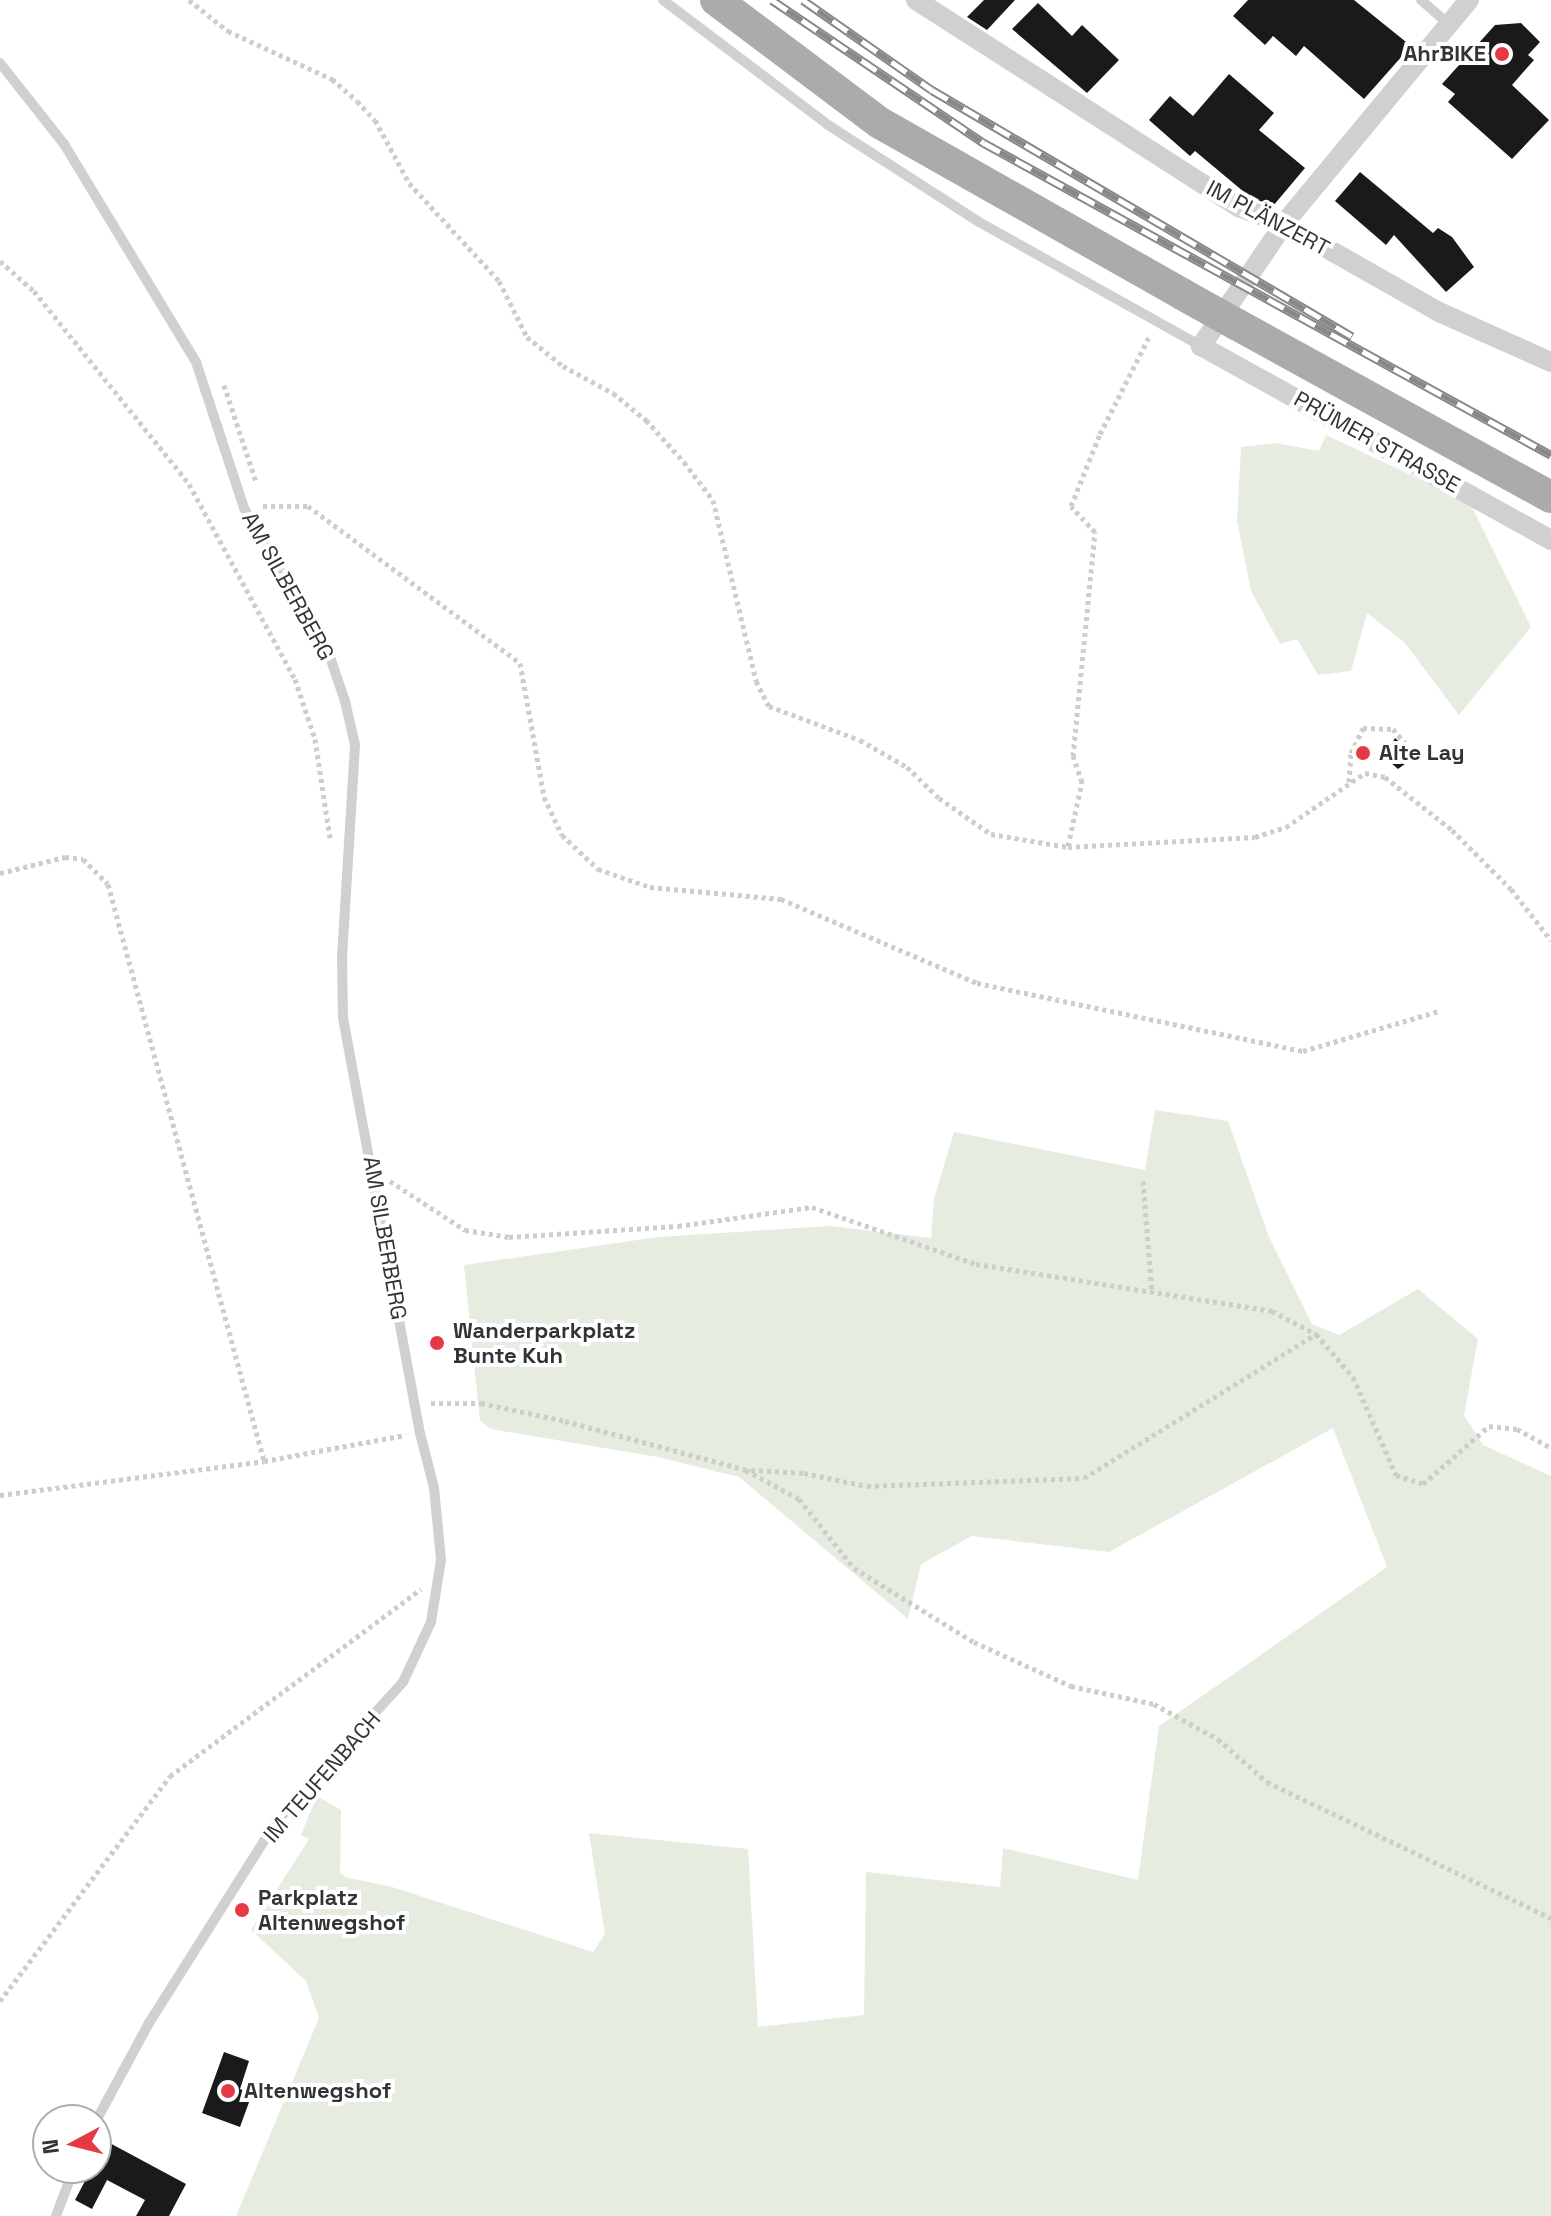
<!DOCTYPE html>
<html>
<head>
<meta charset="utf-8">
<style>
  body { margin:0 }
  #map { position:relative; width:1551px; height:2216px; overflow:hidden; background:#fff; font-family:"Space Grotesk",sans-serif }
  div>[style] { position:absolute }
  .green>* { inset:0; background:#e6ecdf }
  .building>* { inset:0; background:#1a1a1a }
  .path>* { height:5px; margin-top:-2.5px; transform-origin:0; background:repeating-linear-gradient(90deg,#cdcdcd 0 4px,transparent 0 8px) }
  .lane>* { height:10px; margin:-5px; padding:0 5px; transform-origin:5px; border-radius:5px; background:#d0d0d0 }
  .street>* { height:20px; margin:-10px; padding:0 10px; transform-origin:10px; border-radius:10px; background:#d0d0d0 }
  .primary>* { height:32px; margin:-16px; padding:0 16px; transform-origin:16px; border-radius:16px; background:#ababab }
  .rail>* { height:9px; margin-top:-4.5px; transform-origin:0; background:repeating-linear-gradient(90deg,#fff 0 18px,#888 0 36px); box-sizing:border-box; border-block:2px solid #888 }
  .primary-bridge>* { height:32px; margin:-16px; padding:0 16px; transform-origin:16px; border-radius:16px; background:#ababab }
  .dots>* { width:22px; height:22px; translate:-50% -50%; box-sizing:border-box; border:4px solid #fff; border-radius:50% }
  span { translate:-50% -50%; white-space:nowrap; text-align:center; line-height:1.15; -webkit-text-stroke:8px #fff; paint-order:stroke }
  .poi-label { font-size:22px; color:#333; font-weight:700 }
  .right { translate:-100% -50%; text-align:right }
  .left { translate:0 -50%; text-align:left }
  .street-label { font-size:22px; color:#333 }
  .north { position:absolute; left:32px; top:2104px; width:80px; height:80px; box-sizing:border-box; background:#fff; border:2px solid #adadad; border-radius:50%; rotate:263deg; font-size:22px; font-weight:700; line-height:32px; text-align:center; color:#333 }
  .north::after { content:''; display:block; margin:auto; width:28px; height:36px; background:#e63946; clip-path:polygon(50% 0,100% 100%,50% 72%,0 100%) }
</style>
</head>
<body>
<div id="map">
  <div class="green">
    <i style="clip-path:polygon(1326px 435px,1470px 503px,1531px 627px,1459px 715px,1405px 643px,1367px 613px,1351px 671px,1318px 675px,1297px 639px,1280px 644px,1251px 591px,1237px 521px,1241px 447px,1276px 443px,1319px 451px)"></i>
    <i style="clip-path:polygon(1155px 1110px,1228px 1121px,1269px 1237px,1312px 1324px,1339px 1335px,1418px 1289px,1478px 1339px,1464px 1415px,1483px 1445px,1551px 1476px,1551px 2216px,236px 2216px,319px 2018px,306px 1981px,251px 1930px,309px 1839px,301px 1835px,317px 1796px,341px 1810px,340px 1873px,345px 1877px,392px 1887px,593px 1952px,605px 1934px,589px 1833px,748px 1849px,758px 2027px,864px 2015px,866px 1872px,1000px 1887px,1003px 1848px,1138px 1880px,1159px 1726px,1387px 1567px,1333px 1428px,1109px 1552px,972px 1536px,921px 1564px,908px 1619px,739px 1477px,658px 1457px,491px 1429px,480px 1421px,464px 1265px,658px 1237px,830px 1226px,931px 1238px,934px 1199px,954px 1132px,1145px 1170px)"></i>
  </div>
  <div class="building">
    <i style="clip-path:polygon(984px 0,1015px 0,987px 30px,967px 17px)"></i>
    <i style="clip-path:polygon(1248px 0,1354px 0,1411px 46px,1364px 99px,1304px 46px,1296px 56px,1273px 36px,1265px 45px,1233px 16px)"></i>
    <i style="clip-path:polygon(1038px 3px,1072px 36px,1082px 25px,1119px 60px,1087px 93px,1012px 29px)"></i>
    <i style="clip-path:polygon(1521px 23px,1540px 42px,1528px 55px,1534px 60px,1512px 85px,1549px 120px,1512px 159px,1448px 102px,1455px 94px,1442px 84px,1495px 25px)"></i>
    <i style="clip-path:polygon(1229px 74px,1274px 113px,1259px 130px,1305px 168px,1273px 206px,1250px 197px,1195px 151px,1190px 156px,1149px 120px,1170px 96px,1193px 116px)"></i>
    <i style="clip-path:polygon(1360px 172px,1433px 233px,1438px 228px,1452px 237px,1474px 267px,1446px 292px,1394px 235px,1386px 245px,1335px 201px)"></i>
    <i style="clip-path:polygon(1395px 738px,1416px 756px,1398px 769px,1384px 757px)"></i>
    <i style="clip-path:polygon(224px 2052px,249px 2061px,240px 2089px,252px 2094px,240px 2127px,202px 2113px)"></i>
    <i style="clip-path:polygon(106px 2141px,186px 2184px,169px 2216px,136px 2216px,145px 2200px,107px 2180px,92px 2209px,75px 2200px)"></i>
  </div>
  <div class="path">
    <i style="left:189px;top:0;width:50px;rotate:38.5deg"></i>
    <i style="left:228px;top:31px;width:115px;rotate:24.8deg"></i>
    <i style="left:332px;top:79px;width:33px;rotate:41deg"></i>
    <i style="left:357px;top:101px;width:26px;rotate:47deg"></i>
    <i style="left:375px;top:120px;width:72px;rotate:61.6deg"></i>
    <i style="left:409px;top:183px;width:133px;rotate:47.4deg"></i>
    <i style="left:499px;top:281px;width:63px;rotate:63.4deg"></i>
    <i style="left:527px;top:337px;width:46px;rotate:38.9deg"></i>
    <i style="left:563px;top:366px;width:57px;rotate:28.4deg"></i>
    <i style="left:613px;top:393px;width:43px;rotate:39.3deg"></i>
    <i style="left:646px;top:420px;width:57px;rotate:47.9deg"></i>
    <i style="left:684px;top:462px;width:48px;rotate:52.7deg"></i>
    <i style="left:713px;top:500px;width:186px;rotate:76.6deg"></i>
    <i style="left:756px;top:681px;width:28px;rotate:63deg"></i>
    <i style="left:769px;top:706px;width:97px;rotate:20.5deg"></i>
    <i style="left:860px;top:740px;width:54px;rotate:29.9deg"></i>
    <i style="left:907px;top:767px;width:45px;rotate:44.1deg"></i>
    <i style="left:939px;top:798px;width:63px;rotate:34.7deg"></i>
    <i style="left:991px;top:834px;width:78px;rotate:9.6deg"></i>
    <i style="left:1068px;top:847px;width:187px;rotate:-3.1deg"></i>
    <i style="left:1255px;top:837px;width:33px;rotate:-18deg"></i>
    <i style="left:1286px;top:827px;width:96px;rotate:-34.4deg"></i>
    <i style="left:1365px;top:773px;width:20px;rotate:11deg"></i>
    <i style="left:1385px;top:777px;width:85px;rotate:38.3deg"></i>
    <i style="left:1452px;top:830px;width:83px;rotate:45deg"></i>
    <i style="left:1511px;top:889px;width:65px;rotate:51.9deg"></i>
    <i style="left:0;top:261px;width:45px;rotate:41.4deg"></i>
    <i style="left:34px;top:291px;width:248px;rotate:51.2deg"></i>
    <i style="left:189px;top:484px;width:222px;rotate:61.5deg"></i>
    <i style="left:295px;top:679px;width:63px;rotate:71.6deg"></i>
    <i style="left:315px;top:739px;width:100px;rotate:81.4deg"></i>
    <i style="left:224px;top:385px;width:102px;rotate:71.7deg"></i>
    <i style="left:263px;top:506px;width:45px"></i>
    <i style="left:308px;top:506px;width:264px;rotate:36.5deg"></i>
    <i style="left:520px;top:663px;width:136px;rotate:79.8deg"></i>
    <i style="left:544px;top:797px;width:42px;rotate:64.7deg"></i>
    <i style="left:562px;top:835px;width:50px;rotate:43.4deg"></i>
    <i style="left:598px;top:869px;width:55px;rotate:19.1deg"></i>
    <i style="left:650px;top:887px;width:132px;rotate:5.2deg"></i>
    <i style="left:781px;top:899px;width:213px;rotate:23.2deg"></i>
    <i style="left:977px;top:983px;width:333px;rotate:11.8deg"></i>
    <i style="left:1303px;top:1051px;width:142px;rotate:-16.4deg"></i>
    <i style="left:1349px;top:782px;width:29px;rotate:-86deg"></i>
    <i style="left:1351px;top:753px;width:28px;rotate:-64deg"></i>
    <i style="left:1363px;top:728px;width:30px;rotate:2deg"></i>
    <i style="left:1393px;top:729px;width:21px;rotate:49deg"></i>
    <i style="left:1068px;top:846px;width:66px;rotate:-77.7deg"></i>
    <i style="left:1082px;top:782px;width:28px;rotate:-109deg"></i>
    <i style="left:1073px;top:756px;width:225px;rotate:-84.4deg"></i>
    <i style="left:1095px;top:532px;width:35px;rotate:-133deg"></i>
    <i style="left:1071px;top:506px;width:78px;rotate:-68.1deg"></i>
    <i style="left:1100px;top:434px;width:111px;rotate:-63.2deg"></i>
    <i style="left:0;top:873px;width:67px;rotate:-13.8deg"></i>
    <i style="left:65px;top:857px;width:18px;rotate:6deg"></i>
    <i style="left:83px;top:859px;width:35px;rotate:45deg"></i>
    <i style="left:108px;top:884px;width:598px;rotate:74.87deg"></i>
    <i style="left:390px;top:1181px;width:90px;rotate:33.2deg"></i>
    <i style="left:465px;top:1230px;width:45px;rotate:9deg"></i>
    <i style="left:509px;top:1237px;width:169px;rotate:-3.7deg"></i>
    <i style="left:678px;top:1226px;width:135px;rotate:-8.1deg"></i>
    <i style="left:812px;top:1207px;width:174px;rotate:19.2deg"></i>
    <i style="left:976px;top:1264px;width:300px;rotate:9deg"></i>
    <i style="left:1272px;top:1311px;width:50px;rotate:27.6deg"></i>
    <i style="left:1316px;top:1334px;width:57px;rotate:49.3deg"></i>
    <i style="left:1353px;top:1377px;width:107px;rotate:66.3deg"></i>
    <i style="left:1396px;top:1475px;width:28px;rotate:18deg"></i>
    <i style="left:1423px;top:1484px;width:88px;rotate:-41.3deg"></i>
    <i style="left:1489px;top:1426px;width:28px;rotate:6deg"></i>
    <i style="left:1517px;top:1429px;width:39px;rotate:29deg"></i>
    <i style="left:1143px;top:1181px;width:111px;rotate:85.4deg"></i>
    <i style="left:431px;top:1403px;width:50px"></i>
    <i style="left:481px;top:1403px;width:86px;rotate:12.1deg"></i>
    <i style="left:565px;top:1421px;width:188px;rotate:15.1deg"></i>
    <i style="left:746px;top:1470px;width:60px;rotate:28.7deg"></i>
    <i style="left:799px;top:1499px;width:88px;rotate:51.4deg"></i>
    <i style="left:854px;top:1568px;width:141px;rotate:31.7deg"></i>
    <i style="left:974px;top:1642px;width:107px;rotate:24.4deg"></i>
    <i style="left:1071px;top:1686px;width:85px;rotate:12.2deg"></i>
    <i style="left:1154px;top:1704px;width:73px;rotate:28.7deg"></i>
    <i style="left:1218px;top:1739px;width:65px;rotate:41.3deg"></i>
    <i style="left:1267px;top:1782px;width:315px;rotate:25.6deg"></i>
    <i style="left:751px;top:1470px;width:53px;rotate:3.2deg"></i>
    <i style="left:804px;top:1473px;width:64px;rotate:11.7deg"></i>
    <i style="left:867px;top:1486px;width:217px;rotate:-2.1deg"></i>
    <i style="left:1084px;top:1478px;width:273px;rotate:-31.8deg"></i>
    <i style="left:0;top:1495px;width:266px;rotate:-7.3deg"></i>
    <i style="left:264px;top:1461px;width:144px;rotate:-10.4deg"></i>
    <i style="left:0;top:2001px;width:282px;rotate:-52.9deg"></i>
    <i style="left:170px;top:1776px;width:313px;rotate:-36.7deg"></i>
  </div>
  <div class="lane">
    <i style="left:663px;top:0;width:207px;rotate:37.1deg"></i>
    <i style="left:828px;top:125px;width:179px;rotate:32.7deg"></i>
    <i style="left:979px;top:222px;width:254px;rotate:29.2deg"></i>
    <i style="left:1421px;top:0;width:37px;rotate:41deg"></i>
    <i style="left:0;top:63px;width:103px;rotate:51.7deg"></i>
    <i style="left:64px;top:144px;width:255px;rotate:58.8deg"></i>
    <i style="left:196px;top:362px;width:154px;rotate:71.8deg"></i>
    <i style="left:244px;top:508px;width:172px;rotate:60deg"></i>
    <i style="left:330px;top:657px;width:46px;rotate:71.2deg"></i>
    <i style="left:345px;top:701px;width:45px;rotate:77.2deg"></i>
    <i style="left:355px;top:745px;width:211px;rotate:93.5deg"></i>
    <i style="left:342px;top:956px;width:62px;rotate:89.1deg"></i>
    <i style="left:343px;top:1018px;width:422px;rotate:79.5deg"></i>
    <i style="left:420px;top:1433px;width:57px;rotate:75.7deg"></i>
    <i style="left:434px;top:1488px;width:72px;rotate:84.4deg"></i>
    <i style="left:441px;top:1560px;width:63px;rotate:99.2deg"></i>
    <i style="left:431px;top:1622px;width:66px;rotate:115deg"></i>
    <i style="left:403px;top:1682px;width:189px;rotate:132.2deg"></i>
    <i style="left:276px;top:1822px;width:238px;rotate:122.3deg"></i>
    <i style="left:149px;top:2023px;width:111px;rotate:118.4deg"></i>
    <i style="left:56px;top:2216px;width:51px;rotate:-69.4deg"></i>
  </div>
  <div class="street">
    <i style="left:916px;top:0;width:384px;rotate:32.7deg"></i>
    <i style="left:1239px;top:207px;width:48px;rotate:20.7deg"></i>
    <i style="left:1284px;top:224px;width:178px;rotate:29.6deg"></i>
    <i style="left:1439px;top:312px;width:123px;rotate:24.1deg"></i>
    <i style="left:1469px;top:0;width:291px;rotate:129.6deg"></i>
    <i style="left:1284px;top:224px;width:148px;rotate:124.2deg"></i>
    <i style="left:1201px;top:346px;width:400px;rotate:29deg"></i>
  </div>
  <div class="primary">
    <i style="left:716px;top:0;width:205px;rotate:36.9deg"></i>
    <i style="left:880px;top:123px;width:347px;rotate:29.5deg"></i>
    <i style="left:1236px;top:324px;width:359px;rotate:28.8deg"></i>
  </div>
  <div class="rail">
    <i style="left:772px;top:0;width:256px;rotate:34deg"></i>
    <i style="left:984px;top:143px;width:647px;rotate:28.82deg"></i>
    <i style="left:803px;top:0;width:157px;rotate:34.9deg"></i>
    <i style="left:932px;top:90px;width:487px;rotate:30.4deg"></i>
  </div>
  <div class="primary-bridge">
    <i style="left:1182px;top:294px;width:62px;rotate:29.1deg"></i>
  </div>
  <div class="dots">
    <i style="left:1502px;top:54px;background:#e63946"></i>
    <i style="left:1363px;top:753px;background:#e63946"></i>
    <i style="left:437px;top:1343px;background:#e63946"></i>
    <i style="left:242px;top:1910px;background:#e63946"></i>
    <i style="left:228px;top:2091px;background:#e63946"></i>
  </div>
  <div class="poi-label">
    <span class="right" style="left:1486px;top:54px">AhrBIKE</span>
    <span class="left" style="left:1379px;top:753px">Alte Lay</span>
    <span class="left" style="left:453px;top:1343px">Wanderparkplatz<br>Bunte Kuh</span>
    <span class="left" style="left:258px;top:1910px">Parkplatz<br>Altenwegshof</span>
    <span class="left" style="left:244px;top:2091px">Altenwegshof</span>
  </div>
  <div class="street-label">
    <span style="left:1268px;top:218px;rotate:28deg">IM PLÄNZERT</span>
    <span style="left:1377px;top:442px;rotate:29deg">PRÜMER STRASSE</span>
    <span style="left:288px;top:586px;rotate:61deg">AM SILBERBERG</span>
    <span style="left:385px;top:1238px;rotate:80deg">AM SILBERBERG</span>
    <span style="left:322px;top:1777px;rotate:-49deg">IM TEUFENBACH</span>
  </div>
  <div class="north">N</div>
</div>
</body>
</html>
